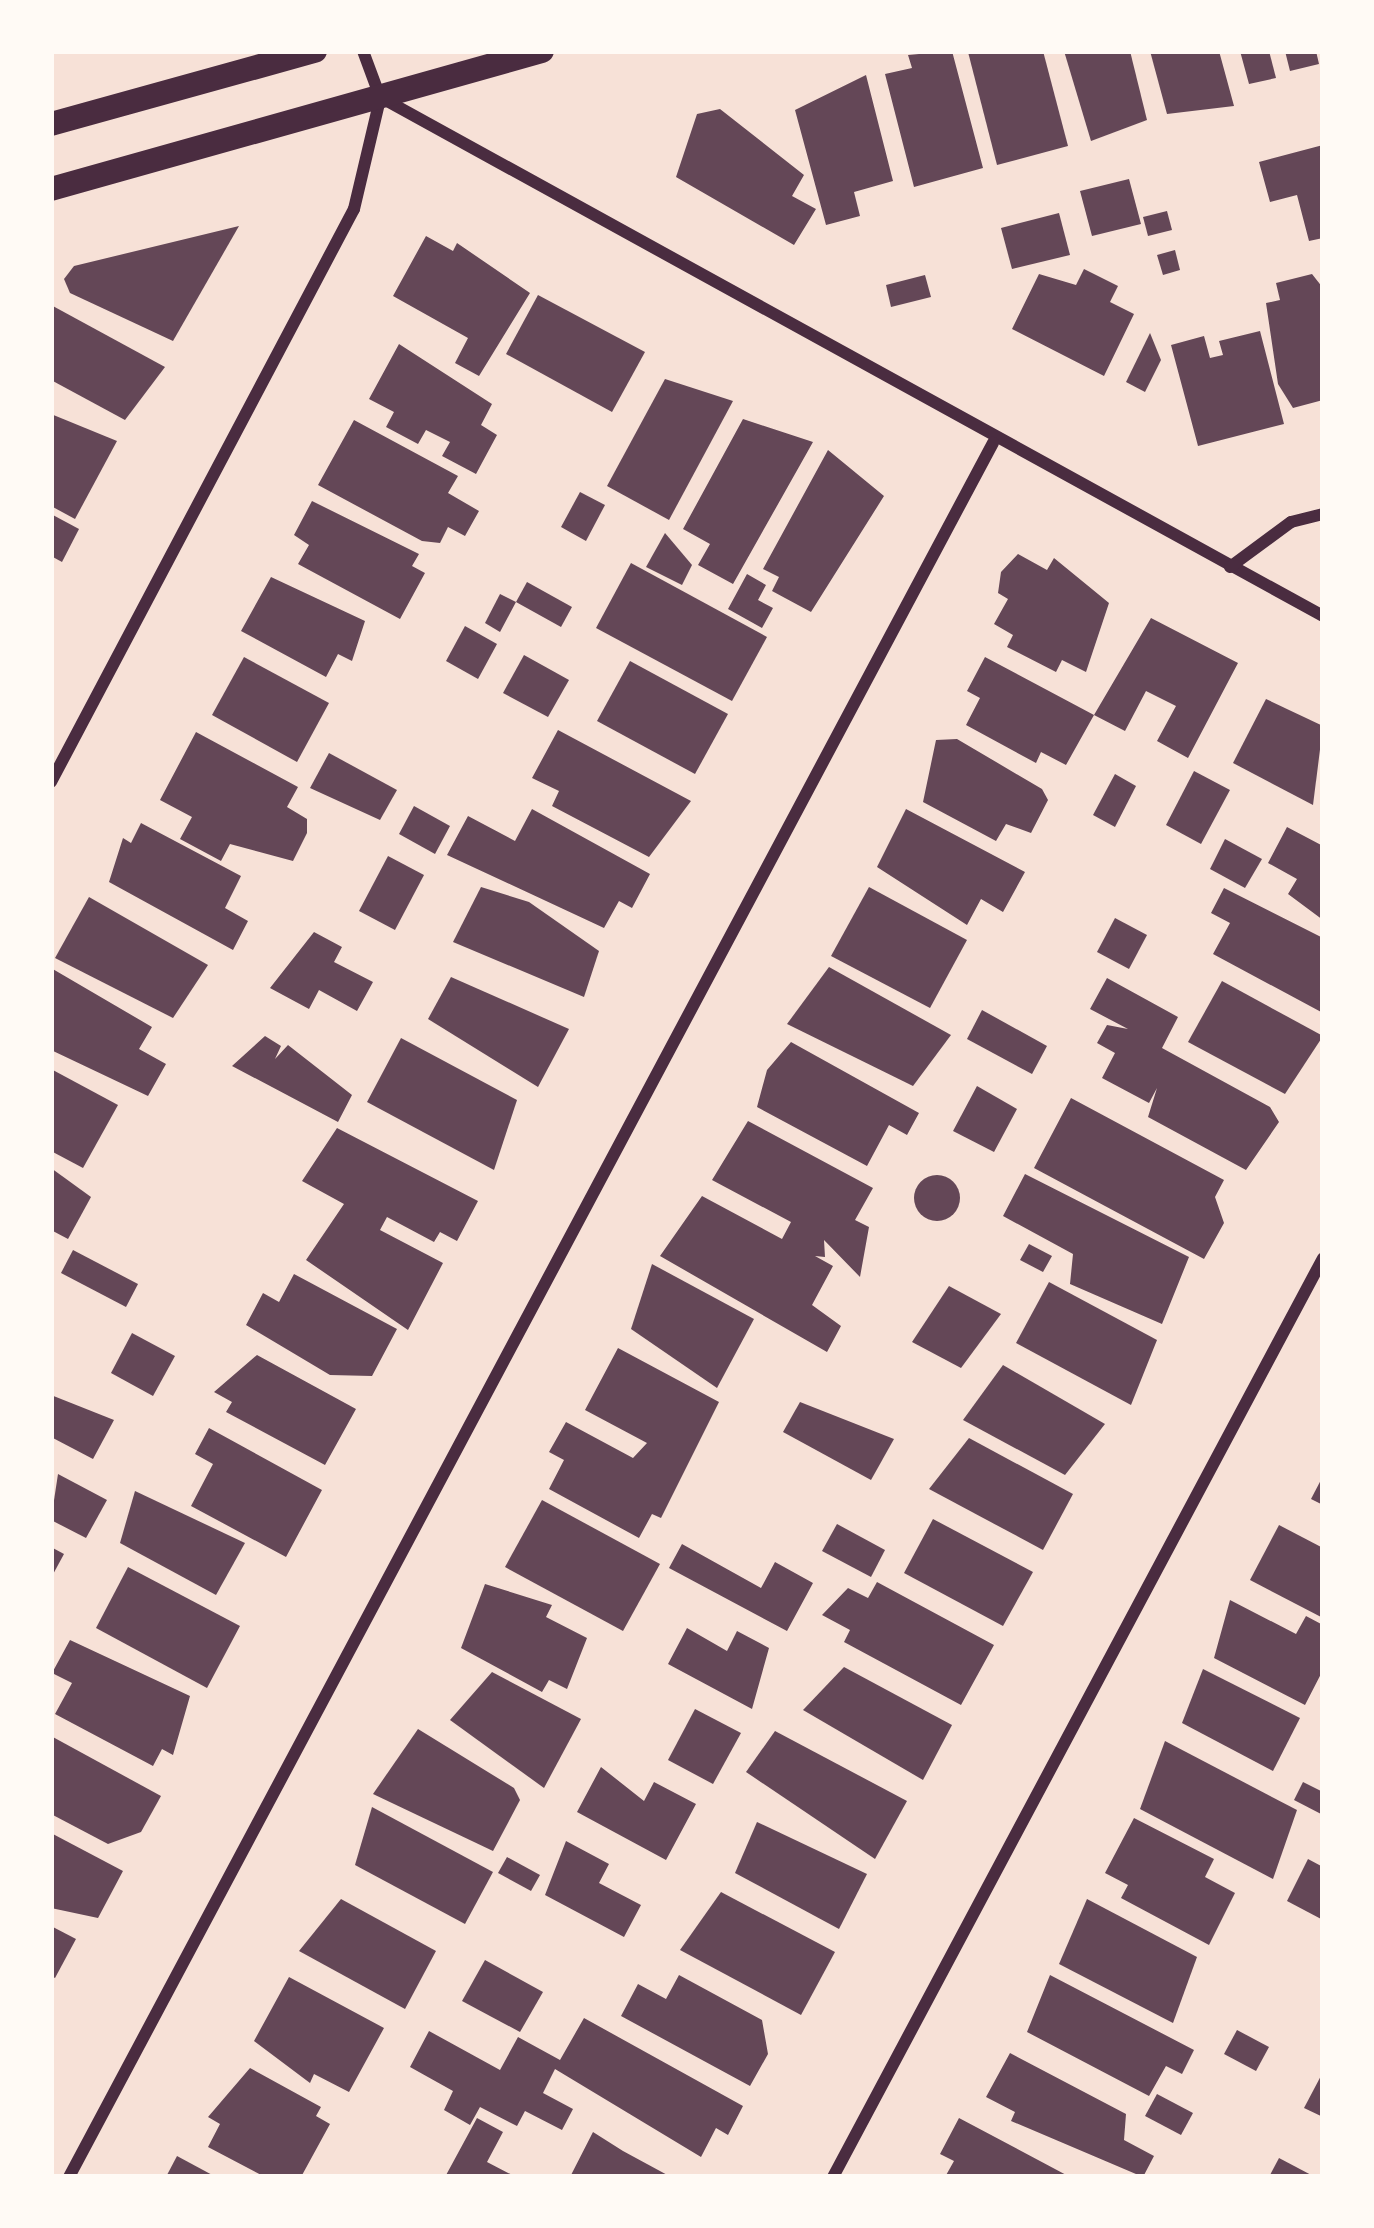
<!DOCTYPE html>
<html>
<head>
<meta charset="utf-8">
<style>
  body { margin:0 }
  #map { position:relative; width:1374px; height:2228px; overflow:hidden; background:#f7e1d7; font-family:Cabin,sans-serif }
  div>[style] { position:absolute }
  .building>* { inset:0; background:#644757 }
  .round { border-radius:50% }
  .minor>* { height:12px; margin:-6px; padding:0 6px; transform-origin:6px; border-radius:6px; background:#4a2c40 }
  .secondary>* { height:24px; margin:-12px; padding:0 12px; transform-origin:12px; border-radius:12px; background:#4a2c40 }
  span { translate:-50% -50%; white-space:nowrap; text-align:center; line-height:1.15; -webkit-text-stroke:9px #fffaf5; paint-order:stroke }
  .frame { position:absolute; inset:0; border:54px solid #fffaf5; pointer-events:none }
</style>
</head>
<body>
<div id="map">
  <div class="building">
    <i style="clip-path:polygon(952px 51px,983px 168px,914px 187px,885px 74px,912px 68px,908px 55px)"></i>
    <i style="clip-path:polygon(1043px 51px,1068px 146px,997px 165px,968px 52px)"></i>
    <i style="clip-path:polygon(1064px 51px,1130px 51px,1147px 120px,1091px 141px)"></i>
    <i style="clip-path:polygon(1150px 51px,1219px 51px,1234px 106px,1167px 114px)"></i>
    <i style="clip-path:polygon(1240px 51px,1269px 51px,1276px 78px,1249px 84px)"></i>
    <i style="clip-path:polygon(1285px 51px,1316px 51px,1319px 64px,1290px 71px)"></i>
    <i style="clip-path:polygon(866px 75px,893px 181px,854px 192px,860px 216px,826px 225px,795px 110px)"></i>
    <i style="clip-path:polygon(720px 109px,804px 175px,792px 196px,816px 209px,794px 245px,676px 177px,697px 114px)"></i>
    <i style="clip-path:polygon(1323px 145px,1323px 238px,1309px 241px,1297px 195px,1270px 202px,1259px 162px)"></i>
    <i style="clip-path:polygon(1129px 179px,1141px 224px,1092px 236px,1080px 191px)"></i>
    <i style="clip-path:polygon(1167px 211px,1172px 230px,1148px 236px,1143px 217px)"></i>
    <i style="clip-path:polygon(1059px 213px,1070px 255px,1012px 269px,1001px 228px)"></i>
    <i style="clip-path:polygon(239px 226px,173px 341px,70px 293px,64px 279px,74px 266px)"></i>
    <i style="clip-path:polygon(426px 236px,453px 251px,457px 243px,530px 293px,479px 376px,455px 363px,468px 338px,393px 296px)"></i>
    <i style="clip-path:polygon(1175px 250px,1180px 270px,1163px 275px,1157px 255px)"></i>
    <i style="clip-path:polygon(1084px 269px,1118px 286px,1110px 302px,1134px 314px,1104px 376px,1012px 329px,1039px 274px,1076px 285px)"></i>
    <i style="clip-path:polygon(1312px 274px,1323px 288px,1323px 400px,1293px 408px,1278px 384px,1266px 303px,1280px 300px,1276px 283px)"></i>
    <i style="clip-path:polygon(925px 275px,931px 297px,891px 307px,886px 285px)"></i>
    <i style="clip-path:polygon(538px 295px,645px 352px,612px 412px,506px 354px)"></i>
    <i style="clip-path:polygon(51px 305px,165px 367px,125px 420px,51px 380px)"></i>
    <i style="clip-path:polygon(1260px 331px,1284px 424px,1198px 446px,1171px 345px,1204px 336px,1210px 358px,1223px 355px,1219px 341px)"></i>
    <i style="clip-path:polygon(1150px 333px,1161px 360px,1145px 392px,1126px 382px)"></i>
    <i style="clip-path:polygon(399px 344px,492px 404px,481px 425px,497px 435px,476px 474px,442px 456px,450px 442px,426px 430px,418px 444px,386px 427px,394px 412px,369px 399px)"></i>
    <i style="clip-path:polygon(665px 379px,733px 401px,669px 520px,607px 486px)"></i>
    <i style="clip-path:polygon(51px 414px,117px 441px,75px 519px,51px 506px)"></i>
    <i style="clip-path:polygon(743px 419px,813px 442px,733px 584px,698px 565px,710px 544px,683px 529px)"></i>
    <i style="clip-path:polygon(354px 420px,458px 476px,448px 493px,479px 511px,465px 536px,448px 527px,440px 543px,422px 541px,318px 485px)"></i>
    <i style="clip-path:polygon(828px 450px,884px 496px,811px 612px,772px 591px,779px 577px,763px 569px)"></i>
    <i style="clip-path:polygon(580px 492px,605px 505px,586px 541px,561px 527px)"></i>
    <i style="clip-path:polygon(312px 501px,419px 554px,412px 566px,425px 573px,400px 619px,298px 564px,309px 545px,294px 535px)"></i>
    <i style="clip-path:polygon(51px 514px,79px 529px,62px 562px,51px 556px)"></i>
    <i style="clip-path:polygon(665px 533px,692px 565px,682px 585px,646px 567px)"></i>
    <i style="clip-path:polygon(1018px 554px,1047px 570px,1054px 558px,1109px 603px,1086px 672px,1062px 660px,1056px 672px,1007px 647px,1013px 635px,994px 624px,1008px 599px,998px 593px,1001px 572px)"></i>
    <i style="clip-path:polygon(631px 563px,767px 637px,732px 701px,596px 628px)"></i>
    <i style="clip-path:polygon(747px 574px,766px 585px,758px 600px,773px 608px,762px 628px,728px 609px)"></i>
    <i style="clip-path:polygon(271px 577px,365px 621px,352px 661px,338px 654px,326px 677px,241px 631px)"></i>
    <i style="clip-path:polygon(527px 582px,572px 607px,561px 627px,516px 602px)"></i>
    <i style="clip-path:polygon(500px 594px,516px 602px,500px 632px,485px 623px)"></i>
    <i style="clip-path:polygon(1151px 618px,1238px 663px,1188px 758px,1157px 741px,1176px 706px,1146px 691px,1125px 731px,1094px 715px)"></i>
    <i style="clip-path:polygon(465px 626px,497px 644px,478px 679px,446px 661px)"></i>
    <i style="clip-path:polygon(524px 655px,569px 680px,548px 717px,503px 693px)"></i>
    <i style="clip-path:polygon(244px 657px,329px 703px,297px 762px,212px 715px)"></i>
    <i style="clip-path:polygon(985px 657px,1094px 715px,1066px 765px,1041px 752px,1036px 763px,966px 725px,980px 698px,967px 691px)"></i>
    <i style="clip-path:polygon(630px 661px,728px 714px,695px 774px,597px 721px)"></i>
    <i style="clip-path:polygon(1266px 699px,1323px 726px,1313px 805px,1233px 763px)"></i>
    <i style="clip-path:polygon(558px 730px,691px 801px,649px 857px,552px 806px,559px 791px,532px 778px)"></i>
    <i style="clip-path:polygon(196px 732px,298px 787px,287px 807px,307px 819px,307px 833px,293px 861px,230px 844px,221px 861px,180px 839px,192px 817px,160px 800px)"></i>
    <i style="clip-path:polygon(957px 739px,1042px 789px,1048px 800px,1031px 833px,1006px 824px,996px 841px,923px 802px,936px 740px)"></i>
    <i style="clip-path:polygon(329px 753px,397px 790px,380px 820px,310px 788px)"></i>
    <i style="clip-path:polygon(1194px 771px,1230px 790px,1201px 844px,1166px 825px)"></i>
    <i style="clip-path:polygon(1115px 774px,1136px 786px,1115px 827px,1093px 815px)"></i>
    <i style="clip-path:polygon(414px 806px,450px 826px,435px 854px,399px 834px)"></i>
    <i style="clip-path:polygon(532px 809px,650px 874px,632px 908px,619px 901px,604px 928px,447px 855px,468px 816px,515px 841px)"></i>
    <i style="clip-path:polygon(906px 809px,1025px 872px,1003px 912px,981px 899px,967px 925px,877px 867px)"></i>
    <i style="clip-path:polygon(141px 823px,241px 876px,225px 908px,248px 921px,233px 950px,109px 882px,123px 838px,131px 843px)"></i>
    <i style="clip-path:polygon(1287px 827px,1323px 846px,1323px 920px,1288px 894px,1297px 879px,1268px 863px)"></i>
    <i style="clip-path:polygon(1225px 839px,1262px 859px,1245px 888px,1210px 869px)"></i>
    <i style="clip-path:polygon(388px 856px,424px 875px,395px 930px,359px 911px)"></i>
    <i style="clip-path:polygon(481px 887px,529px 902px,599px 951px,584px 997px,453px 942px)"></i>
    <i style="clip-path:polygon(869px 887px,967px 940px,930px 1008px,831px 956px)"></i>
    <i style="clip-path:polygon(1224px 888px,1323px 938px,1323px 1013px,1213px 954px,1230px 923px,1211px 913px)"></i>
    <i style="clip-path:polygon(89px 897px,208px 965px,173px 1018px,55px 958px)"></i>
    <i style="clip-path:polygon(1115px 918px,1147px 935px,1129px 969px,1097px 952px)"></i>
    <i style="clip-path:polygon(314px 932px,342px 947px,334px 962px,373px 982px,357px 1011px,319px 990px,309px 1009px,270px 988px)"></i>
    <i style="clip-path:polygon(829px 967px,951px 1035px,913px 1086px,787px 1024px)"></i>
    <i style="clip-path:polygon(51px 968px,152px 1027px,139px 1049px,166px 1064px,148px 1096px,51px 1050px)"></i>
    <i style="clip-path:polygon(451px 977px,569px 1029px,538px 1087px,428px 1019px)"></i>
    <i style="clip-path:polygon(1107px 978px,1178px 1017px,1162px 1048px,1270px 1107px,1279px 1122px,1246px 1170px,1148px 1117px,1157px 1088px,1149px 1103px,1102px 1078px,1115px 1053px,1097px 1043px,1107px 1025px,1128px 1029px,1090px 1009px)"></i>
    <i style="clip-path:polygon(1222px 981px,1323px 1036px,1285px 1094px,1188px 1042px)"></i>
    <i style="clip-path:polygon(982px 1010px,1047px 1046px,1032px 1074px,967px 1039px)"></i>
    <i style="clip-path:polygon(265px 1036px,281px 1046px,275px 1059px,288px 1045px,352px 1095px,338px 1122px,232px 1066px)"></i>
    <i style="clip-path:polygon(401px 1038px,517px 1100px,494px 1170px,367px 1102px)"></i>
    <i style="clip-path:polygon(791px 1042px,919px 1113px,907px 1135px,889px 1125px,867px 1166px,757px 1107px,767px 1070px)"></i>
    <i style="clip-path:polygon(51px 1069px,118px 1105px,83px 1168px,51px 1151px)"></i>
    <i style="clip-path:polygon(977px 1086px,1017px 1109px,994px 1152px,953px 1131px)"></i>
    <i style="clip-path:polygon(1071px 1098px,1224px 1180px,1215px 1197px,1224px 1223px,1204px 1259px,1034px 1168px)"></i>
    <i style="clip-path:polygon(748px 1121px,873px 1188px,855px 1220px,869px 1227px,860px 1277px,824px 1240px,825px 1257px,815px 1256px,833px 1266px,812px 1305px,841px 1326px,827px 1352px,660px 1256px,702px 1196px,782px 1239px,791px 1222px,712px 1180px)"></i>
    <i style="clip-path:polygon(337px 1128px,478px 1201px,457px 1241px,440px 1232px,434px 1242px,387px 1217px,380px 1230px,443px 1263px,408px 1330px,306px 1260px,344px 1204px,302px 1181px)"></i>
    <i style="clip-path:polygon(51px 1168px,91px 1197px,68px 1239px,51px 1230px)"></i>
    <i style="clip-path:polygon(1025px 1174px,1189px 1257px,1162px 1324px,1070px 1284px,1073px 1254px,1003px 1216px)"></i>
    <i class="round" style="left:914px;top:1175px;width:46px;height:46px"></i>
    <i style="clip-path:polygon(1029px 1244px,1052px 1256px,1043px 1272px,1020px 1260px)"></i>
    <i style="clip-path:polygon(73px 1250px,138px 1284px,126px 1307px,61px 1273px)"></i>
    <i style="clip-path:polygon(652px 1264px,754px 1319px,717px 1388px,631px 1329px)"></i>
    <i style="clip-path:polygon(294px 1274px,397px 1329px,372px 1376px,330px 1375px,246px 1325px,263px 1293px,279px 1302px)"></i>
    <i style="clip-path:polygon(1049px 1282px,1157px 1340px,1131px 1405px,1016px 1343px)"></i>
    <i style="clip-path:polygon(949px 1286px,1001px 1314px,961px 1368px,912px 1342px)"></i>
    <i style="clip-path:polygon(132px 1333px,175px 1356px,153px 1396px,111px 1373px)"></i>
    <i style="clip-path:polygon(618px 1348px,719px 1402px,661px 1518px,652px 1514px,639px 1538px,549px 1489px,564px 1460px,549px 1452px,566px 1422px,633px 1458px,647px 1443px,585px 1410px)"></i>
    <i style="clip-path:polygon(257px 1355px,356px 1409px,325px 1465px,226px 1412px,232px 1402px,214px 1392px)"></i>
    <i style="clip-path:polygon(1003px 1365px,1105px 1424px,1065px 1475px,963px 1420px)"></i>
    <i style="clip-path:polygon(51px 1395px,114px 1420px,93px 1459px,51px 1437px)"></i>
    <i style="clip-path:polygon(800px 1402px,894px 1439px,871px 1480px,783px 1432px)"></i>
    <i style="clip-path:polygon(209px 1428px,322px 1490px,286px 1557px,191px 1506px,213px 1464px,195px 1454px)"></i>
    <i style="clip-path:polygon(969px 1438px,1073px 1494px,1043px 1550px,929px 1489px)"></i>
    <i style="clip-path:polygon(58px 1474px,107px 1500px,86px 1538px,51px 1520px)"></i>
    <i style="clip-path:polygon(1323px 1476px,1323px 1505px,1311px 1499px)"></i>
    <i style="clip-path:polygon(135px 1491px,245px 1543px,216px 1595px,120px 1543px)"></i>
    <i style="clip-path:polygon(542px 1500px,660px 1564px,623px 1631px,505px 1567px)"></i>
    <i style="clip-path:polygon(933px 1519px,1033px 1572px,1003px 1626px,904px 1573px)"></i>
    <i style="clip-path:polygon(837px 1524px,885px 1550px,871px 1577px,822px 1551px)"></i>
    <i style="clip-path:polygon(1279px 1525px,1323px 1548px,1323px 1618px,1250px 1580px)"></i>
    <i style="clip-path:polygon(682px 1544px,761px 1588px,775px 1562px,813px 1583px,787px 1631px,669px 1568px)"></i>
    <i style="clip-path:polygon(51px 1547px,64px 1554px,51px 1578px)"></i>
    <i style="clip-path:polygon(128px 1567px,240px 1626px,207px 1688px,96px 1628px)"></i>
    <i style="clip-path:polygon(877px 1582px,994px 1645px,961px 1705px,844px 1642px,850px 1630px,822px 1615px,848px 1588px,868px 1598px)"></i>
    <i style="clip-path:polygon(485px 1584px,552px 1605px,546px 1617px,587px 1638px,567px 1689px,549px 1680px,542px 1692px,461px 1648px)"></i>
    <i style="clip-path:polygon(1230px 1600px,1296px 1634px,1306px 1616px,1323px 1625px,1323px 1670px,1305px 1705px,1214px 1658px)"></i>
    <i style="clip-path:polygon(687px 1628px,727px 1651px,737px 1631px,769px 1648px,752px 1709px,668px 1664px)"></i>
    <i style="clip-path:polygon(70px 1640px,190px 1696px,173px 1755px,162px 1749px,153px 1766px,55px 1714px,72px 1683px,52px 1673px)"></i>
    <i style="clip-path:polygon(844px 1667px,952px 1725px,923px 1780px,803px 1710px)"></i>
    <i style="clip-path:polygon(1203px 1669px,1300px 1718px,1273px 1771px,1182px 1723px)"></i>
    <i style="clip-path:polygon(492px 1672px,581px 1719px,544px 1788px,450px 1720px)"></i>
    <i style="clip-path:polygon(695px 1709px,741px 1733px,713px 1784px,668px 1760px)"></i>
    <i style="clip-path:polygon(418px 1729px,514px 1788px,520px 1800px,493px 1851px,373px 1794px)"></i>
    <i style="clip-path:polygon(775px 1731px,907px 1801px,875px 1859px,746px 1772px)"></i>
    <i style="clip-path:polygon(51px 1736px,161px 1796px,141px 1832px,108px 1844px,51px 1814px)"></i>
    <i style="clip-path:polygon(1165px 1741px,1297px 1810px,1273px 1879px,1140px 1809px)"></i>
    <i style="clip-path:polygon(601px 1767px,644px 1801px,654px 1782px,696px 1804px,666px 1860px,577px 1812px)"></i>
    <i style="clip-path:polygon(1303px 1782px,1323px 1792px,1323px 1815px,1294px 1800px)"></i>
    <i style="clip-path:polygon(372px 1807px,493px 1872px,465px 1924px,355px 1865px)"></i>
    <i style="clip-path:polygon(1134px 1818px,1214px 1859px,1205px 1877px,1235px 1893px,1209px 1945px,1121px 1898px,1128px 1885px,1105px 1873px)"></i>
    <i style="clip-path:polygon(757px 1822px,867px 1874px,839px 1929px,735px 1873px)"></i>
    <i style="clip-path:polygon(51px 1833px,123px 1871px,98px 1918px,51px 1908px)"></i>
    <i style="clip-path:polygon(566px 1841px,609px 1864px,599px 1883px,641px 1905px,624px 1937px,545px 1895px)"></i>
    <i style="clip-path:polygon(507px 1857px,540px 1875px,531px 1891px,498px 1873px)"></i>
    <i style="clip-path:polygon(1308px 1859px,1323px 1867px,1323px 1920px,1287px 1901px)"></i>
    <i style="clip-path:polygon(721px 1892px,835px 1952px,801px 2015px,680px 1950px)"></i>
    <i style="clip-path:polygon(341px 1899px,436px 1951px,405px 2009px,299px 1951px)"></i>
    <i style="clip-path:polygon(1087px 1899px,1197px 1957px,1173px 2023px,1059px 1964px)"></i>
    <i style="clip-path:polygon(51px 1926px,76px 1939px,55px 1978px,51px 1976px)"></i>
    <i style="clip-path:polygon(485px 1960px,543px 1992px,520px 2032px,462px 2001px)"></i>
    <i style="clip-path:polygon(679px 1975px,762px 2020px,768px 2054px,750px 2086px,621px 2016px,638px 1984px,666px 1999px)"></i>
    <i style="clip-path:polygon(1050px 1975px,1194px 2050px,1182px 2074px,1166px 2066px,1149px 2096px,1027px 2032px)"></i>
    <i style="clip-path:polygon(289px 1977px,384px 2028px,349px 2092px,314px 2074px,310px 2083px,254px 2041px)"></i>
    <i style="clip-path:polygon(584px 2018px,743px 2106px,728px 2135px,716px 2128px,701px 2157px,555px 2069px,543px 2093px,573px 2109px,562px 2130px,525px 2111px,517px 2126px,480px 2107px,470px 2125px,444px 2110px,453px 2091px,410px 2067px,429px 2031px,500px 2070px,518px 2037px,560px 2060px)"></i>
    <i style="clip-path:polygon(1237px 2030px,1269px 2047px,1256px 2071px,1224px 2054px)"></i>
    <i style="clip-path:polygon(1010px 2053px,1126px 2114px,1124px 2140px,1154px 2156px,1143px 2177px,1011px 2121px,1015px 2112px,986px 2097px)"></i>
    <i style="clip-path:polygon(250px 2068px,321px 2107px,316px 2116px,330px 2124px,301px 2177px,265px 2177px,208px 2147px,220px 2124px,208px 2117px)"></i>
    <i style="clip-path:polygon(1323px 2072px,1323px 2117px,1304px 2108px)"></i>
    <i style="clip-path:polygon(1157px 2094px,1193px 2113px,1181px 2135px,1145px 2116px)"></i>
    <i style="clip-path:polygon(477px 2118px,503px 2132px,487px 2162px,516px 2177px,445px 2177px)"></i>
    <i style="clip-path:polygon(959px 2118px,1070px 2177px,945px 2177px,954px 2161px,940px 2154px)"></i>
    <i style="clip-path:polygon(593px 2132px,623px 2151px,671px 2177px,570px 2177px)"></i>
    <i style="clip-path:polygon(177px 2156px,216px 2177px,167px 2175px)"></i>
    <i style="clip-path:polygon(1279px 2158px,1315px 2177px,1269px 2177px)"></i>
  </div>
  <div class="minor">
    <i style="left:363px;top:51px;width:49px;rotate:69.7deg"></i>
    <i style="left:380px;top:97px;width:1076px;rotate:28.83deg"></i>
    <i style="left:1230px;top:567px;width:76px;rotate:-36.4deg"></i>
    <i style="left:1291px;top:522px;width:33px;rotate:-14deg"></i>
    <i style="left:51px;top:782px;width:648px;rotate:-62.13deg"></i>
    <i style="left:354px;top:209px;width:113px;rotate:-76.7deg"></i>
    <i style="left:69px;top:2177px;width:1965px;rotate:-61.95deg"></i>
    <i style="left:833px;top:2177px;width:1041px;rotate:-61.93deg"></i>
  </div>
  <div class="secondary">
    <i style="left:51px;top:124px;width:274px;rotate:-15.5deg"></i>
    <i style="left:51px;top:189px;width:510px;rotate:-15.7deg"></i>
  </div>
  <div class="frame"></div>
</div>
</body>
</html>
